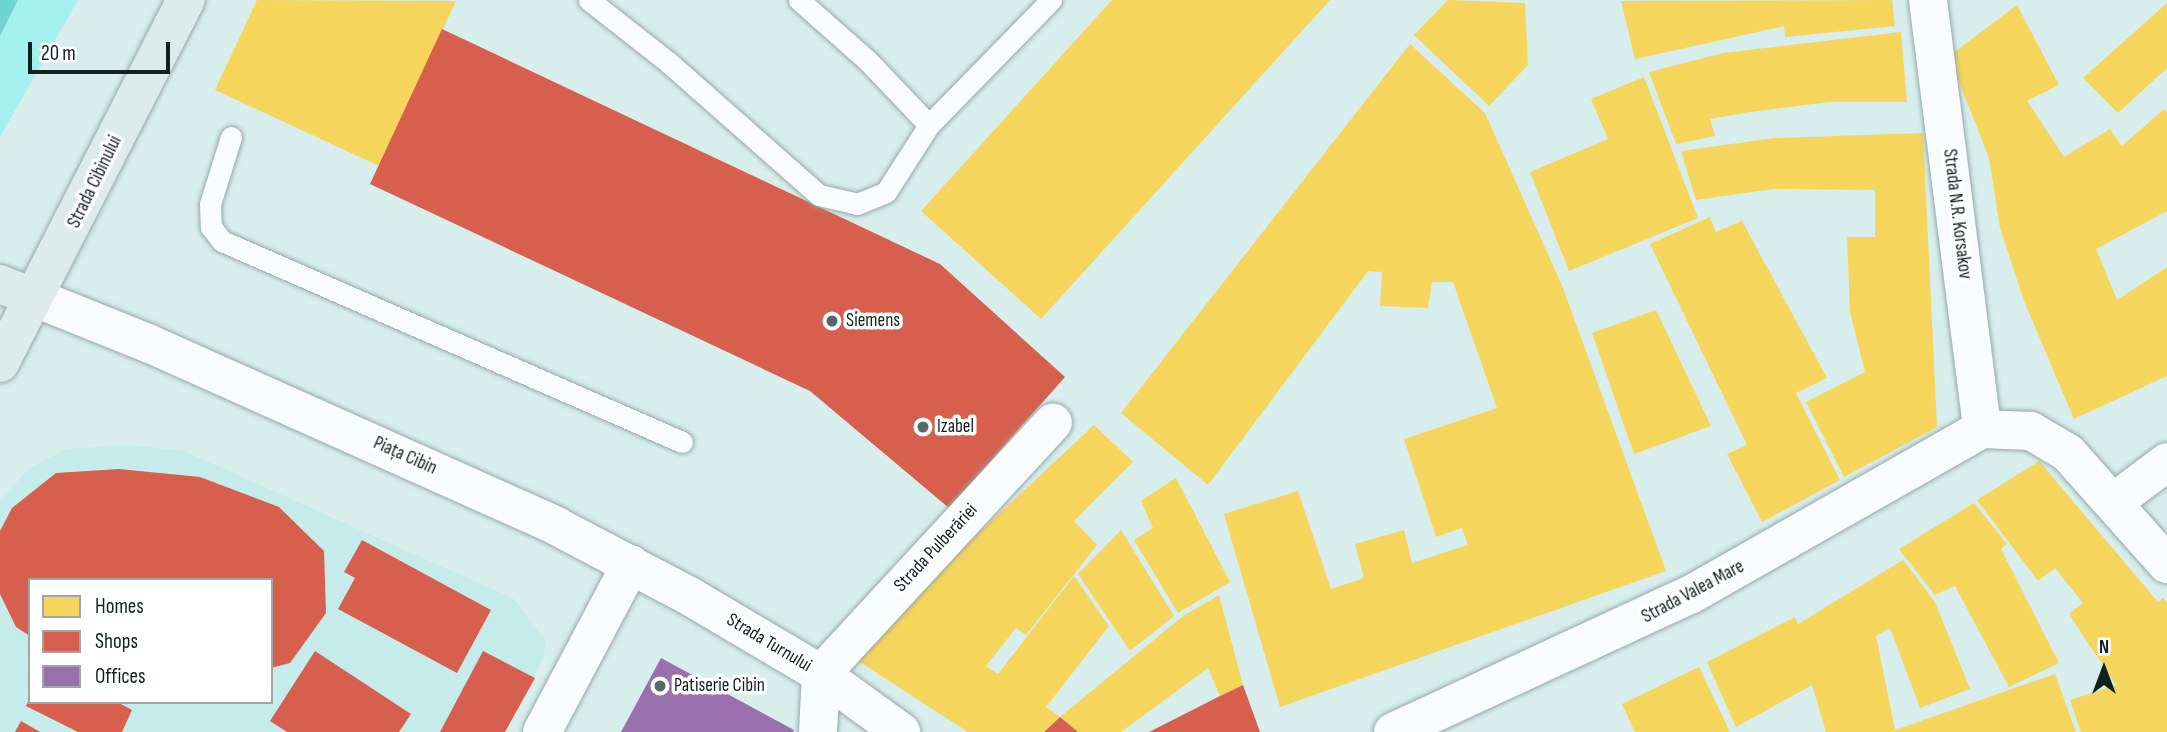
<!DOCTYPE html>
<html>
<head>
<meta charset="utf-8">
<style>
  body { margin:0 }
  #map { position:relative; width:2167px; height:732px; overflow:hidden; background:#d7eeed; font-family:"Sofia Sans Condensed",sans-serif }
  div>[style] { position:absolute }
  .built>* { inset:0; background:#c5ebea }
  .green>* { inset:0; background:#a5f1ef }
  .water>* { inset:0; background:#6ed4d2 }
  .homes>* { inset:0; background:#f6d55c }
  .shops>* { inset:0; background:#d6604d }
  .offices>* { inset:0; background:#9970ab }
  .roads { filter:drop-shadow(0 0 2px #96a8a7) drop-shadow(0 0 2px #96a8a7) }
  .service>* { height:21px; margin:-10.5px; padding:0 10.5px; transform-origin:10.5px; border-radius:10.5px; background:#f9fcfc }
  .minor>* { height:38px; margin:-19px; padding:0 19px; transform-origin:19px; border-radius:19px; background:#f9fcfc }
  .tertiary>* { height:38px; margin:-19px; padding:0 19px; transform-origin:19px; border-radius:19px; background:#f9fcfc }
  .primary>* { height:38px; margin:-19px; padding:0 19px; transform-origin:19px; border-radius:19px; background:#ddebea }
  .dots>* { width:19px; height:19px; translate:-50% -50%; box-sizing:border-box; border:4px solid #fff; border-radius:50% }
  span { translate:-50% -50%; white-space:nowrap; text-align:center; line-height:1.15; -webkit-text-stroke:7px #fff; paint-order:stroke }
  .street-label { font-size:19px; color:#112120 }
  .poi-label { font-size:19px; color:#112120 }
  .left { translate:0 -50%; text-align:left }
  .legend { position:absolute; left:28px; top:578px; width:245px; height:126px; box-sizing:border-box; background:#fff; border:2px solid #a0a6a6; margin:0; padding:9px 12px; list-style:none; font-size:21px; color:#112120 }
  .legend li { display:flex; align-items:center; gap:14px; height:35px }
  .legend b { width:35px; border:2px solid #a0a6a6 }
  .north { position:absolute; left:2069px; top:634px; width:70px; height:70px; -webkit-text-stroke:5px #fff; paint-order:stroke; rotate:0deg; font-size:19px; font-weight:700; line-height:28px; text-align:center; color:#112120 }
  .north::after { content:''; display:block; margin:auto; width:24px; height:32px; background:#112120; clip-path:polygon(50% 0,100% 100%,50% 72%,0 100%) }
  .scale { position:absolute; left:28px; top:42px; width:142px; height:32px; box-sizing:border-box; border:4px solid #112120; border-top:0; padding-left:9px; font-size:21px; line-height:24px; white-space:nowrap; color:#112120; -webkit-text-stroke:5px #fff; paint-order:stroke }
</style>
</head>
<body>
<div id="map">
  <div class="built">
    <i style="clip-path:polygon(evenodd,130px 445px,184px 451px,514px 599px,546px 641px,542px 661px,505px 732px,0 732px,0 502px,28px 469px,67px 449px,130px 445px,30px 580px,271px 580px,271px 702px,30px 702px,30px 580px)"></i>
  </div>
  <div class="green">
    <i style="clip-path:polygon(0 0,78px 0,0 137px)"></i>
  </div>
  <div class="water">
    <i style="clip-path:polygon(0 0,18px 0,0 36px)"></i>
  </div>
  <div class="homes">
    <i style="clip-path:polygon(257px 0,456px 1px,379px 166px,215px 90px)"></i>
    <i style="clip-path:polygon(1112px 0,1330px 0,1041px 319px,921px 211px)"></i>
    <i style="clip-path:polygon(1448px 0,1525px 3px,1528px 65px,1489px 106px,1414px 35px)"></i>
    <i style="clip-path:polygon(1892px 0,1895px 26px,1785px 37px,1784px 26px,1635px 59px,1621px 1px)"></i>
    <i style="clip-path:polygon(2167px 3px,2167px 68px,2118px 113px,2083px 78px)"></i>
    <i style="clip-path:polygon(2017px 5px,2059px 85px,2027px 101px,2064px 157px,2110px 129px,2122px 146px,2164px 109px,2167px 112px,2167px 211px,2096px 249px,2117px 300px,2167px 267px,2167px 376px,2074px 419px,2024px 301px,2000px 228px,1989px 158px,1949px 56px)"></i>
    <i style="clip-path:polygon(1901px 32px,1907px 102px,1829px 102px,1743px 113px,1710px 119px,1715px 136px,1676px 144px,1649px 72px,1723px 53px)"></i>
    <i style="clip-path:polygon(1410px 44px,1485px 113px,1563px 288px,1666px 571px,1280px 707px,1224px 514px,1298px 491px,1331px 589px,1364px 578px,1355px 544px,1404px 530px,1412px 563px,1468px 545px,1462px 528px,1436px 537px,1404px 439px,1497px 408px,1453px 282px,1432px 282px,1428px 308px,1380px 306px,1382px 272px,1368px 271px,1208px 485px,1121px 413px)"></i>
    <i style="clip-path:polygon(1644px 77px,1698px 218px,1569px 271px,1530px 172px,1608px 139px,1591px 99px)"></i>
    <i style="clip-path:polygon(1923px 133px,1937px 427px,1844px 477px,1806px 402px,1865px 372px,1850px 312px,1847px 237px,1875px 237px,1875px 190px,1773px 189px,1696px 200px,1681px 151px,1775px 138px)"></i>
    <i style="clip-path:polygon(1710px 217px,1716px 232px,1742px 221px,1827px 378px,1796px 393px,1840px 480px,1762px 522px,1727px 454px,1747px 445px,1650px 244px)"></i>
    <i style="clip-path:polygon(1656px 310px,1711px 426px,1634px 454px,1592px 333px)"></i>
    <i style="clip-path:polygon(1094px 425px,1133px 462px,1074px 521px,1097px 545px,1026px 635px,1016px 628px,986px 666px,998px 674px,1074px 576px,1109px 626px,1046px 707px,1060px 717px,1044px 732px,968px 732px,855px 659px,972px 539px)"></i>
    <i style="clip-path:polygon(2039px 461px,2158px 602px,2163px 598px,2167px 603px,2167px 732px,2081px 732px,2070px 700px,2116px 685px,2069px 614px,2083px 603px,2055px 568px,2038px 581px,1977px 500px)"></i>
    <i style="clip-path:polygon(1176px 478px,1230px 582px,1178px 613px,1134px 540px,1153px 528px,1141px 501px)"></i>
    <i style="clip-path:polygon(1974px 503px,2007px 544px,2001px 549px,2059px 663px,2009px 687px,1955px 586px,1935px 595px,1899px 549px)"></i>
    <i style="clip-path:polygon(1121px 530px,1174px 616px,1130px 651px,1078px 574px)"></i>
    <i style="clip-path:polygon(1903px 560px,1935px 602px,1970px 689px,1920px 708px,1890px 628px,1876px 636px,1895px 730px,2055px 674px,2076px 732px,1826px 732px,1812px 685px,1736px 727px,1707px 662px,1795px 617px,1798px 624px)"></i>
    <i style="clip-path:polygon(1219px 595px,1243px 685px,1220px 696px,1208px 668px,1121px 732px,1078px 732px,1060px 717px,1183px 616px)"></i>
    <i style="clip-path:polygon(1699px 667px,1730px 732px,1635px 732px,1622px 704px)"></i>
  </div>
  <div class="shops">
    <i style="clip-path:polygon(442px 29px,940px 264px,1065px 377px,949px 508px,810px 391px,370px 184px)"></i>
    <i style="clip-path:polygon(119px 469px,200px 477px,279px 507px,324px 551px,326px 613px,290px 663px,271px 668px,271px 580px,30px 580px,30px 636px,16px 627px,0 594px,0 531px,12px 508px,56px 473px)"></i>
    <i style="clip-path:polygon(362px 540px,491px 610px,457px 673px,338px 609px,355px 578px,344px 572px)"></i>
    <i style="clip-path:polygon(315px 651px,411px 714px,399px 732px,287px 732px,270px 721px)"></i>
    <i style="clip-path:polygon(483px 651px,535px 678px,505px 732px,440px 732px)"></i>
    <i style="clip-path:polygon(1243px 685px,1260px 732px,1149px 732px,1220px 696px)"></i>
    <i style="clip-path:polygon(30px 698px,30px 702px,117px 702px,132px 710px,122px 732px,78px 732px,26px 706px)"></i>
    <i style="clip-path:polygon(1060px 717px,1078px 732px,1044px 732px)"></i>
    <i style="clip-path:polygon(21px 721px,40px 732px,15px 732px)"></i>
  </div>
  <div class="offices">
    <i style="clip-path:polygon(661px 658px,794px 730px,793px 732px,621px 732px)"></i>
  </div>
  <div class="roads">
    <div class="service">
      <i style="left:589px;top:0;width:100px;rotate:38.1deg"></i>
      <i style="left:668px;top:62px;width:201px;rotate:41.4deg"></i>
      <i style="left:819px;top:195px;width:39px;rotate:13deg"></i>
      <i style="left:857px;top:204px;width:31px;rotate:-22deg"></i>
      <i style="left:886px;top:192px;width:80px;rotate:-57.3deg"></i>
      <i style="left:799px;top:0;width:92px;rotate:41.5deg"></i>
      <i style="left:868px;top:61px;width:88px;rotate:46.4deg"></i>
      <i style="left:929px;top:125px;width:175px;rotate:-45.7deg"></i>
      <i style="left:231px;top:137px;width:70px;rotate:107.4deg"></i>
      <i style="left:210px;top:204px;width:23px;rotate:88deg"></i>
      <i style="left:211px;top:227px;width:18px;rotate:52deg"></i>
      <i style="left:222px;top:241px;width:502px;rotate:23.6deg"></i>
    </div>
    <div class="minor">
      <i style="left:1928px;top:0;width:432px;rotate:82.8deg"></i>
      <i style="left:2114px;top:502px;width:66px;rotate:-37deg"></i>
      <i style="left:818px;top:732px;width:58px;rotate:-87deg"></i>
      <i style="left:821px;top:674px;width:342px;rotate:-47.3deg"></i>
      <i style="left:1393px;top:732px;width:327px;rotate:-24.8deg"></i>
      <i style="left:1690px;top:595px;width:336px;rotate:-29.6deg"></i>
      <i style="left:1982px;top:429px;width:49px;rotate:2.3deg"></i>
      <i style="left:2031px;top:431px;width:43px;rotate:30.7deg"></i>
      <i style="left:2068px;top:453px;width:149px;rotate:48.3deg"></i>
    </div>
    <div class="tertiary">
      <i style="left:33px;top:297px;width:126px;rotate:21.9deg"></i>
      <i style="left:150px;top:344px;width:445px;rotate:24.1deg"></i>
      <i style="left:556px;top:526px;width:153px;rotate:27.7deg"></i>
      <i style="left:691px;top:597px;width:151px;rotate:30.6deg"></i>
      <i style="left:821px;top:674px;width:99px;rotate:35.9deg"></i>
      <i style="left:542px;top:732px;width:190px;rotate:-62.1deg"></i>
    </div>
    <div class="primary">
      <i style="left:0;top:284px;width:35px;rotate:22deg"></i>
      <i style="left:0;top:363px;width:408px;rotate:-62.9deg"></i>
    </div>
  </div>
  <div class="dots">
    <i style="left:832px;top:321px;background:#566968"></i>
    <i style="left:923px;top:427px;background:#566968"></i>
    <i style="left:660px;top:686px;background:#566968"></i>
  </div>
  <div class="street-label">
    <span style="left:95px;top:182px;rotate:-64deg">Strada Cibinului</span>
    <span style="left:1957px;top:214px;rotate:83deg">Strada N.R. Korsakov</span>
    <span style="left:405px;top:456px;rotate:24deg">Piața Cibin</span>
    <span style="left:936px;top:548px;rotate:-47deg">Strada Pulberăriei</span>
    <span style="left:1693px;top:592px;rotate:-28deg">Strada Valea Mare</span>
    <span style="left:769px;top:643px;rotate:31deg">Strada Turnului</span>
  </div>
  <div class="poi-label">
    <span class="left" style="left:846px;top:321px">Siemens</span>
    <span class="left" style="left:937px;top:427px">Izabel</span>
    <span class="left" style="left:674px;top:686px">Patiserie Cibin</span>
  </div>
  <ul class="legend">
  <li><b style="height:19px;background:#f6d55c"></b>Homes</li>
  <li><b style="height:19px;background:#d6604d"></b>Shops</li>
  <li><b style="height:19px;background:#9970ab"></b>Offices</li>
  </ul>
  <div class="north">N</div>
  <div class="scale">20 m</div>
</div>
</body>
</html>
